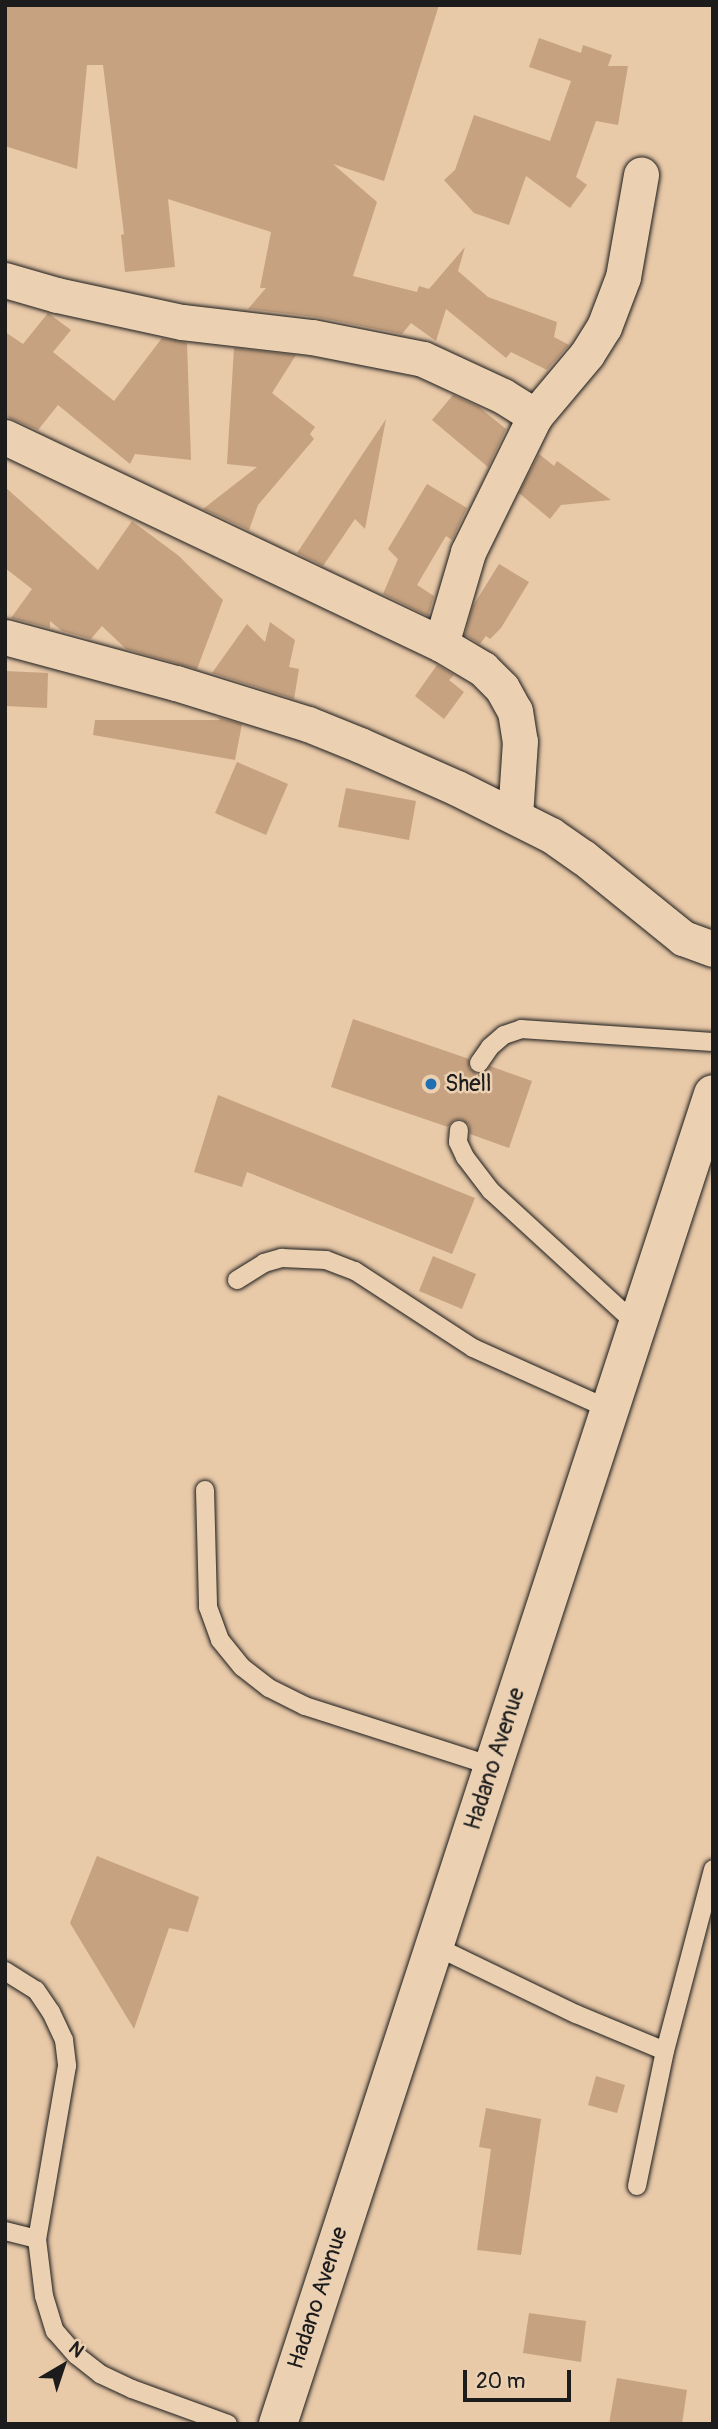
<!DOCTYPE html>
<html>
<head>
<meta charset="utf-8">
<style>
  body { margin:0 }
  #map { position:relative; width:718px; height:2429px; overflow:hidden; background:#e8c9a8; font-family:Pangolin,sans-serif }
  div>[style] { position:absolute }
  .building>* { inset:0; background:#c6a281 }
  .roads { filter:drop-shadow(0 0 2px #1c1c1c) drop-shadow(0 0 2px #1c1c1c) }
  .service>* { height:18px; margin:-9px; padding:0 9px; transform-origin:9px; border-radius:9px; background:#ebd0b2 }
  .minor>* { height:35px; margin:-17.5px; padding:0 17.5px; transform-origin:17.5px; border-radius:17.5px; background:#ebd0b2 }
  .primary>* { height:38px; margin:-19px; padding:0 19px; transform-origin:19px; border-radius:19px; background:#ebd0b2 }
  .dots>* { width:19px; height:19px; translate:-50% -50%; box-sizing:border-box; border:4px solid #ebd0b2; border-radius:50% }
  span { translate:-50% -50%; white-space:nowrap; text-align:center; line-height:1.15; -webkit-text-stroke:5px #ebd0b2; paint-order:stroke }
  .poi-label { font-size:23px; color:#1c1c1c }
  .left { translate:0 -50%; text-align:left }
  .street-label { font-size:23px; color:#1c1c1c }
  .frame { position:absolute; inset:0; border:7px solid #1c1c1c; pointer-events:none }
  .north { position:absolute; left:28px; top:2331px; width:70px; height:70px; -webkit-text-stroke:5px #ebd0b2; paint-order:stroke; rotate:39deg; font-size:19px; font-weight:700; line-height:28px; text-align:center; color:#1c1c1c }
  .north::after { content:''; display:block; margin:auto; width:24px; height:32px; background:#1c1c1c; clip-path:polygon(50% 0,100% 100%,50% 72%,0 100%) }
  .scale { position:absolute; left:463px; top:2370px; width:108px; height:32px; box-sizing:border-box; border:4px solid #1c1c1c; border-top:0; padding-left:9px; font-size:21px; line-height:24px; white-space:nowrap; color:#1c1c1c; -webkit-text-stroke:5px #ebd0b2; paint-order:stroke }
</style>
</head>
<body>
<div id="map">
  <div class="building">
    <i style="clip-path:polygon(5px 5px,439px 5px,384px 181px,333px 164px,377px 202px,353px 276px,417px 292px,419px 286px,429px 289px,465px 247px,458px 271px,488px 297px,557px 322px,554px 337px,569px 345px,547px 370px,511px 352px,506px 358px,446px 309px,436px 341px,411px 323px,402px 334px,316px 317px,248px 309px,266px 288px,260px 288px,271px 232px,168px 199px,175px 267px,125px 272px,121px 235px,124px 234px,103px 65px,87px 65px,77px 169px,5px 146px)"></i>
    <i style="clip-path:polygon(539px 38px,581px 53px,583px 45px,612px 55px,608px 66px,628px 66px,618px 125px,596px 121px,576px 177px,587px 185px,570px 208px,526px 176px,509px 225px,474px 213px,444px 180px,455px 170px,474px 115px,550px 141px,571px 81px,529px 67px)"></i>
    <i style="clip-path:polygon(48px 313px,71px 330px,53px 352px,114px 401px,162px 338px,187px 343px,191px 460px,135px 454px,130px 464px,58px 405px,38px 430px,5px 416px,5px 332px,23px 344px)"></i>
    <i style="clip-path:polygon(234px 348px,296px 355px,272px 393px,315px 427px,310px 434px,314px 439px,258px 505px,249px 530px,203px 509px,257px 467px,227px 464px)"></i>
    <i style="clip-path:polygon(453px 395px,479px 407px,506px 429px,488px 467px,432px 420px)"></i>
    <i style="clip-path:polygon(386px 419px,365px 529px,355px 519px,323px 566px,297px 553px)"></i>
    <i style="clip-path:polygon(539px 454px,554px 466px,557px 461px,611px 500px,561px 505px,550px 519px,519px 493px)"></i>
    <i style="clip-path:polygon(427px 484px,467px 508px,452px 540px,446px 536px,417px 585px,434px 596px,428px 616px,383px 594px,398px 559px,388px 549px)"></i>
    <i style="clip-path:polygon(5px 487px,98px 570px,132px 521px,179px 556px,223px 600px,197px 669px,126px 649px,102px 626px,91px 639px,62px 631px,50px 621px,50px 628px,11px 618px,32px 589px,5px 568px)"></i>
    <i style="clip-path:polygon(499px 564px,529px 582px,501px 628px,490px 639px,486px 636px,480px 644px,465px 635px,473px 606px)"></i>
    <i style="clip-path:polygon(270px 622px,295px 640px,289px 667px,299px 669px,294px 699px,212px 673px,247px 624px,265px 642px)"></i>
    <i style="clip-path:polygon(437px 665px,454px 675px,449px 680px,464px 692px,444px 719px,415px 696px)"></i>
    <i style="clip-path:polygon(5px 671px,48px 673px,47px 708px,5px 706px)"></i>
    <i style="clip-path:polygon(216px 717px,242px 724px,235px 760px,93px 735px,95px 720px,221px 720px)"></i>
    <i style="clip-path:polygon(237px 762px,288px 784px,266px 835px,215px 813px)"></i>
    <i style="clip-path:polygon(346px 788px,416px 801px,409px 840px,338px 827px)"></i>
    <i style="clip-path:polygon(353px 1019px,469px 1059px,469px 1068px,477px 1074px,484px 1073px,490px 1066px,532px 1081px,509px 1148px,470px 1134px,469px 1125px,461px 1119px,454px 1120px,448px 1127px,331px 1087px)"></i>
    <i style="clip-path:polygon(218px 1095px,475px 1198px,452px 1254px,247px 1172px,242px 1187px,194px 1172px)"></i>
    <i style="clip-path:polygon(433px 1256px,476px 1274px,462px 1309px,419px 1291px)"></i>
    <i style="clip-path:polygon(97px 1856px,199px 1897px,188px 1932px,169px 1928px,134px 2029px,70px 1923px)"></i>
    <i style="clip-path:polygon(596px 2076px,625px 2085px,617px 2113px,588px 2105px)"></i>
    <i style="clip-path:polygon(486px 2108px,541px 2119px,521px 2255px,477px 2250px,491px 2149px,479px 2147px)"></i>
    <i style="clip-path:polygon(529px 2313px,586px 2321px,581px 2362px,523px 2353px)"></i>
    <i style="clip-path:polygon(617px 2378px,687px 2390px,682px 2424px,609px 2424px)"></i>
  </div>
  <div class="roads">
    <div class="service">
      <i style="left:479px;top:1063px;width:19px;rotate:-55deg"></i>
      <i style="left:490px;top:1047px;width:18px;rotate:-41deg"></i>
      <i style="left:504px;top:1035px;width:18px;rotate:-19deg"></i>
      <i style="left:521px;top:1029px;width:192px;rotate:3.9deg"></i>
      <i style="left:459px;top:1130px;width:12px;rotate:95deg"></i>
      <i style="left:458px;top:1142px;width:17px;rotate:65deg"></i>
      <i style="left:465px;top:1157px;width:43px;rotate:52.6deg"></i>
      <i style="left:491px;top:1191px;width:198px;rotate:42.5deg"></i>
      <i style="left:237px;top:1280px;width:32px;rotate:-32deg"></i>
      <i style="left:264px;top:1263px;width:19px;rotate:-16deg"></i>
      <i style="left:282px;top:1258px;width:44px;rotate:2.6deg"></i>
      <i style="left:326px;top:1260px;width:31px;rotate:21deg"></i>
      <i style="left:355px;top:1271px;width:141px;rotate:33.1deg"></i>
      <i style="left:473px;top:1348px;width:149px;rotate:24.2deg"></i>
      <i style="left:205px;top:1490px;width:117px;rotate:88.5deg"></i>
      <i style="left:208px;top:1607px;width:35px;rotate:70deg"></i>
      <i style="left:220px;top:1640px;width:35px;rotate:51deg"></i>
      <i style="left:242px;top:1667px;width:34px;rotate:38deg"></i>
      <i style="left:269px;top:1688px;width:40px;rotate:26.6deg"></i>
      <i style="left:305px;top:1706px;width:196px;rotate:17.8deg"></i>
      <i style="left:433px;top:1945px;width:159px;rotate:25.8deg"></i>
      <i style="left:576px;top:2014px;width:96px;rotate:22.6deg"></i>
      <i style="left:5px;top:1971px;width:36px;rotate:32deg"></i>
      <i style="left:36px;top:1990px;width:27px;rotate:56deg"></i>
      <i style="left:51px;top:2012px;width:31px;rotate:65deg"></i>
      <i style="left:64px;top:2040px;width:26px;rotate:83deg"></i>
      <i style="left:67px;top:2066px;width:176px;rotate:99.8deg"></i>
      <i style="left:637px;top:2186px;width:138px;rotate:-78.3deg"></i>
      <i style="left:665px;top:2051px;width:188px;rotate:-75.2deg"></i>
      <i style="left:5px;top:2231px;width:33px;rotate:14deg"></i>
      <i style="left:37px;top:2239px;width:57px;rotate:83deg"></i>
      <i style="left:44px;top:2296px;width:37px;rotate:73deg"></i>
      <i style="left:55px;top:2331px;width:32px;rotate:49deg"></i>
      <i style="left:76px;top:2355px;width:31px;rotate:38deg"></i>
      <i style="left:100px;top:2374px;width:35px;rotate:25deg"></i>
      <i style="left:132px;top:2389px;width:102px;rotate:20deg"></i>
    </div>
    <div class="minor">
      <i style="left:5px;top:280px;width:54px;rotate:16.1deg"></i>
      <i style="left:57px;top:295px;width:128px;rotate:12.2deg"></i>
      <i style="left:182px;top:322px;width:131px;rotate:6.6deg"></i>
      <i style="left:312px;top:337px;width:113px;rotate:11.2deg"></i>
      <i style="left:423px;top:359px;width:88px;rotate:24.8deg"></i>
      <i style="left:503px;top:396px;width:38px;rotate:32deg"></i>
      <i style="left:5px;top:437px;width:483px;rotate:25.4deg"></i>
      <i style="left:441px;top:644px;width:49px;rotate:30.8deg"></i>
      <i style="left:483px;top:669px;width:27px;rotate:45deg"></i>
      <i style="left:502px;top:688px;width:26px;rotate:61deg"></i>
      <i style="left:515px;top:711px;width:30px;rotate:81deg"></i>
      <i style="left:520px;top:741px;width:75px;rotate:93.8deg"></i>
      <i style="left:5px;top:637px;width:177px;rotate:15.1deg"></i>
      <i style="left:176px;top:683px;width:138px;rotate:17.3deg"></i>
      <i style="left:308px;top:724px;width:56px;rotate:22deg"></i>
      <i style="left:360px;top:745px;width:106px;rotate:23.9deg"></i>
      <i style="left:457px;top:788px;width:105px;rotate:26.6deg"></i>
      <i style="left:551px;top:835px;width:39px;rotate:35deg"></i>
      <i style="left:583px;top:857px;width:129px;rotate:39deg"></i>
      <i style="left:683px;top:938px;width:32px;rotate:20deg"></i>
      <i style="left:441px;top:644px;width:96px;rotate:-73.6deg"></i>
      <i style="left:468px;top:552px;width:152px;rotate:-63.8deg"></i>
      <i style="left:535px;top:416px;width:81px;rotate:-50deg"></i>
      <i style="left:587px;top:354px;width:32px;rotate:-58deg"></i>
      <i style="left:604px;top:327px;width:53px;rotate:-69.2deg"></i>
      <i style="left:623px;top:277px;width:104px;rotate:-80deg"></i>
    </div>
    <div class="primary">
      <i style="left:278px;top:2424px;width:1399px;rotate:-71.89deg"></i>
    </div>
  </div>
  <div class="dots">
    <i style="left:431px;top:1084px;background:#1f6fb2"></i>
  </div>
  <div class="poi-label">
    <span class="left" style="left:445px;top:1084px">Shell</span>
  </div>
  <div class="street-label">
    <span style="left:495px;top:1759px;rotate:-72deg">Hadano Avenue</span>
    <span style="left:318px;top:2298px;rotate:-72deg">Hadano Avenue</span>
  </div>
  <div class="frame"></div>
  <div class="north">N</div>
  <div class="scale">20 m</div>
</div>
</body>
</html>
